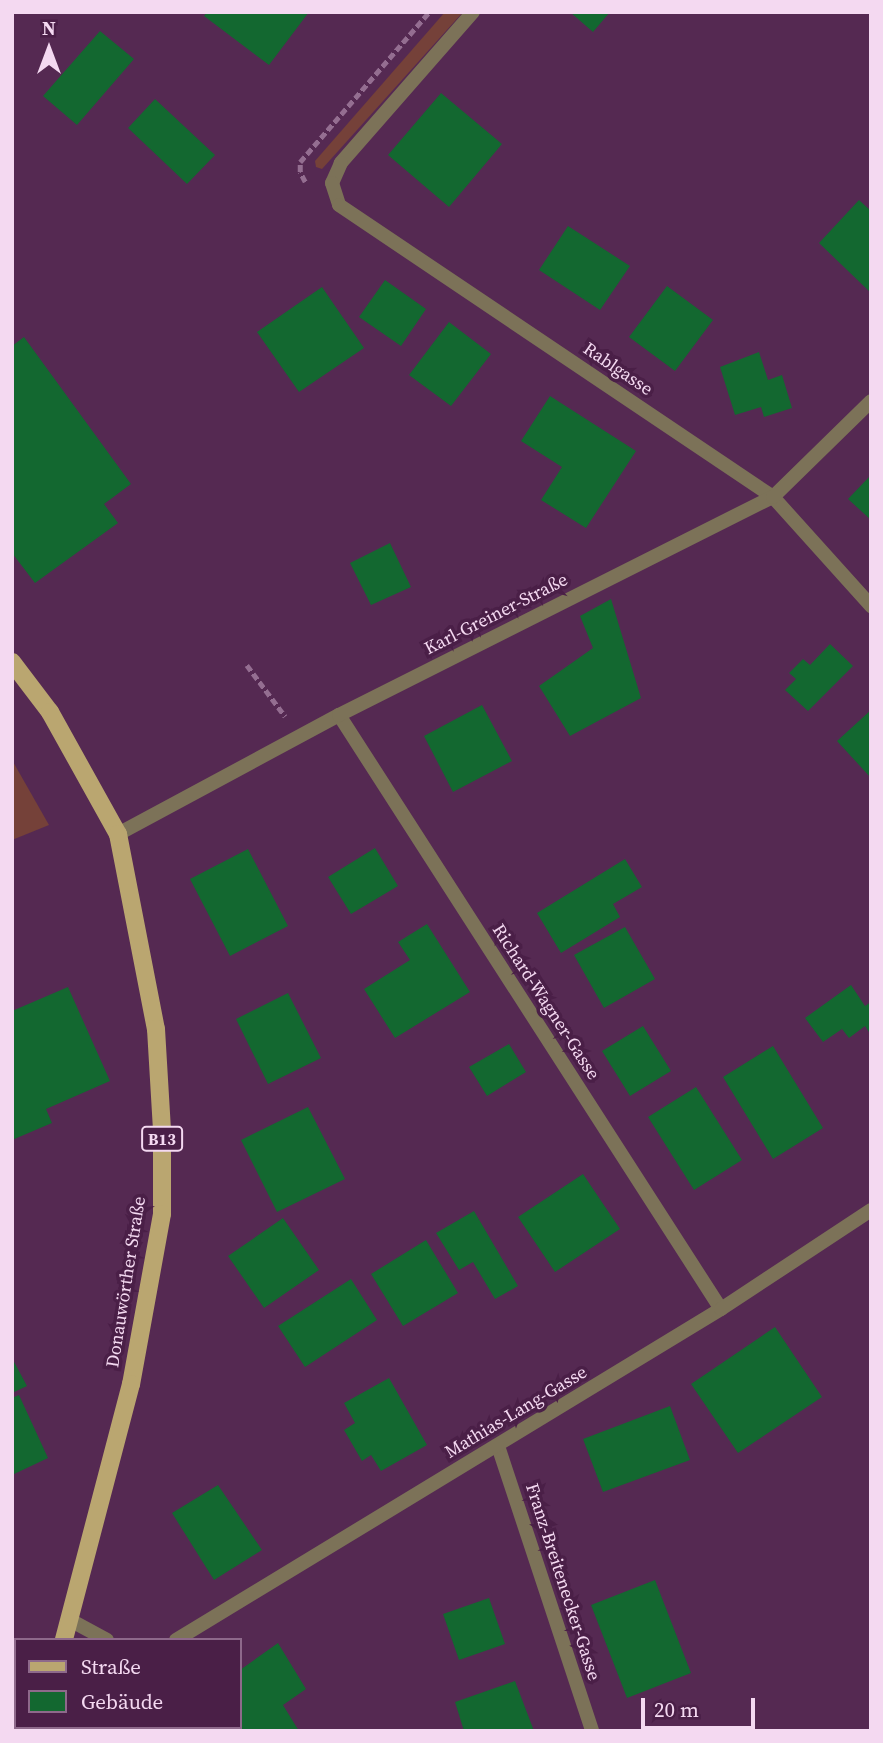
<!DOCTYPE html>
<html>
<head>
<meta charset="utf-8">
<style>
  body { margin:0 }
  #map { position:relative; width:883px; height:1743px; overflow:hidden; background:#552952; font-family:"Source Serif 4",serif }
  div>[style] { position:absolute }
  .green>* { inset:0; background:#754139 }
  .building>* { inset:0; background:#136830 }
  .path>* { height:4.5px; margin-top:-2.25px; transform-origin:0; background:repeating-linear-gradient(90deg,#946e91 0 7px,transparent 0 10.5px) }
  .minor>* { height:14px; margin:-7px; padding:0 7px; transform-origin:7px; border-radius:7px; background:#7c7258 }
  .primary>* { height:18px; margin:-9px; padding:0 9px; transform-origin:9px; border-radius:9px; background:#baa670 }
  span { translate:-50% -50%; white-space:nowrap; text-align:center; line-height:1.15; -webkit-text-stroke:7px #4a1f47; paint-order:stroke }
  .shield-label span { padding:2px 5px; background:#4a1f47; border:2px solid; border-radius:5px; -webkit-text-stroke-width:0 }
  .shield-label { font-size:16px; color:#f4d9f1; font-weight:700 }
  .street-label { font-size:18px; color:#f4d9f1 }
  .frame { position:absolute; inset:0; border:14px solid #f4d9f1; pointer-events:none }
  .legend { position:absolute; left:14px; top:1638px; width:228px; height:91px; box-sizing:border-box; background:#4a1f47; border:2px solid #8e698b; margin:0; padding:9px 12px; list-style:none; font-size:21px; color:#f4d9f1 }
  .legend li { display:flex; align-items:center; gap:14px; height:35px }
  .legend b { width:35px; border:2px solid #8e698b }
  .north { position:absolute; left:14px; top:14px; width:70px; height:70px; -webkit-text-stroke:5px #4a1f47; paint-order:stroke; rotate:0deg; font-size:19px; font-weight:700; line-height:28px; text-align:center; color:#f4d9f1 }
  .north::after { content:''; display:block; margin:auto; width:24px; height:32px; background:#f4d9f1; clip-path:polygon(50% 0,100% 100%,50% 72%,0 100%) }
  .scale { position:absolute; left:641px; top:1698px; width:114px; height:32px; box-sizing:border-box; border:4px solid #f4d9f1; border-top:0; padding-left:9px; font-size:21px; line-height:24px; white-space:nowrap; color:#f4d9f1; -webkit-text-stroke:5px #4a1f47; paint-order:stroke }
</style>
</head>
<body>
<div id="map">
  <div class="green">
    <i style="clip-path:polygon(445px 12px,463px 12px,322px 169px,316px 167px,315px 161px)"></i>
    <i style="clip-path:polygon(12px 760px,49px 825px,12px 840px)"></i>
  </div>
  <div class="building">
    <i style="clip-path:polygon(207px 12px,309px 12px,269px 65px,204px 16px)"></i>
    <i style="clip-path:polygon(570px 12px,610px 12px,593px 32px)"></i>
    <i style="clip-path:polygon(100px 31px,134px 59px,77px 125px,43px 96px)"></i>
    <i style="clip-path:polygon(441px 93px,502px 144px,449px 207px,388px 155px)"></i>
    <i style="clip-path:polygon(155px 99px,215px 155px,187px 184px,128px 128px)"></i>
    <i style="clip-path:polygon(859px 200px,871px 211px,871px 293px,819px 243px)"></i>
    <i style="clip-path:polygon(568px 226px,630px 266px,600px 310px,539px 270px)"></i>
    <i style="clip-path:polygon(385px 280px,426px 309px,401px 346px,359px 317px)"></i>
    <i style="clip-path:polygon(667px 286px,713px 320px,675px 371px,629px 337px)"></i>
    <i style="clip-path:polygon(322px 287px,364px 348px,299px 392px,257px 332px)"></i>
    <i style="clip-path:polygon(449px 322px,491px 354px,451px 406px,409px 375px)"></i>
    <i style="clip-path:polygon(24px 337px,131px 484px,104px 504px,118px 523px,35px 583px,12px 553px,12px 346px)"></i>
    <i style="clip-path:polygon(759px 352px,768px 380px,782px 375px,792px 408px,764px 417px,761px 407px,735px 415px,720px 367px)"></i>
    <i style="clip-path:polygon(550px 396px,636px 451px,586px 528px,541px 500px,562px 467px,521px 441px)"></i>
    <i style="clip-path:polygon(871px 475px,871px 520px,848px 499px)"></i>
    <i style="clip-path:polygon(390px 543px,411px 587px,371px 605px,350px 563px)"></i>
    <i style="clip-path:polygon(611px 599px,641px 698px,570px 736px,539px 686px,593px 648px,580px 616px)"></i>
    <i style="clip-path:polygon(830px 644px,853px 666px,808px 711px,785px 690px,796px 679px,789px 673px,803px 659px,810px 665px)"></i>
    <i style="clip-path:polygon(482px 705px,512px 761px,453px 792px,424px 736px)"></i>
    <i style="clip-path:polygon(871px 710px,871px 778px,837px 741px)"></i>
    <i style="clip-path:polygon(375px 848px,398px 886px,351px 914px,328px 877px)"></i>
    <i style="clip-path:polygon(248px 849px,288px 926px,230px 956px,190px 879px)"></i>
    <i style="clip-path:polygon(625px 859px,642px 887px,613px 904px,620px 917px,561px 953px,537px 913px)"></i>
    <i style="clip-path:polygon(427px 924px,470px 992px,395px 1038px,364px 989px,410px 960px,398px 942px)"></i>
    <i style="clip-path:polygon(625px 927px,655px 979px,604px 1008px,574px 955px)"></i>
    <i style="clip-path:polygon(851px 985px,865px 1006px,871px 1002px,871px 1035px,865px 1026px,849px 1038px,842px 1029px,823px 1042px,805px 1018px)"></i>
    <i style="clip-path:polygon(68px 987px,110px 1081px,46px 1109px,52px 1123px,12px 1140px,12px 1011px)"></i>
    <i style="clip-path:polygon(288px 993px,321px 1058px,268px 1084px,236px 1019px)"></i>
    <i style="clip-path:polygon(643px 1026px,671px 1071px,630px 1096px,602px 1051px)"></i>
    <i style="clip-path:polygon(509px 1044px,526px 1072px,487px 1096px,469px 1067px)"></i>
    <i style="clip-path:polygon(773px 1046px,823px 1128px,773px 1159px,723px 1077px)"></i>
    <i style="clip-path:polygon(696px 1087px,742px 1160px,694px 1190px,648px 1117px)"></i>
    <i style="clip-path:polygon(308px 1107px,345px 1179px,277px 1212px,241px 1140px)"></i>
    <i style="clip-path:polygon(583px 1174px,620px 1229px,555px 1272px,518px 1217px)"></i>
    <i style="clip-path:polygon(474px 1211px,518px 1286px,495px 1299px,473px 1262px,459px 1270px,436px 1233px)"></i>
    <i style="clip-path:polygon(283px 1218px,319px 1270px,264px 1308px,228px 1256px)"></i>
    <i style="clip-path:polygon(426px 1240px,458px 1293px,403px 1326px,371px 1274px)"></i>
    <i style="clip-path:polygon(351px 1279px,377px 1320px,305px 1367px,278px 1326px)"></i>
    <i style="clip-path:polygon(775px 1327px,822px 1397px,738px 1453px,691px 1384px)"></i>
    <i style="clip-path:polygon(12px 1358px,27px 1386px,12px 1393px)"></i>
    <i style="clip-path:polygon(389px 1378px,427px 1445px,381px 1471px,371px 1455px,362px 1461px,344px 1430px,355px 1423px,344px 1403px)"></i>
    <i style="clip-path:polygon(19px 1395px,48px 1458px,12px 1475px,12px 1398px)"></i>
    <i style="clip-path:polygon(670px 1406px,690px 1460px,603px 1492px,583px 1439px)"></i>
    <i style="clip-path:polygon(218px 1485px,262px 1550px,214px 1580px,172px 1513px)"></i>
    <i style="clip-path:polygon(655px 1580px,691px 1673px,627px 1698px,591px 1605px)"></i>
    <i style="clip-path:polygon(489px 1598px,505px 1644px,459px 1660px,443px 1614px)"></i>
    <i style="clip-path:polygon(278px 1643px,306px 1689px,283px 1705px,299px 1731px,209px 1731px,207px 1727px,240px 1727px,240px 1670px)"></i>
    <i style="clip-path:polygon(515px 1681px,534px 1731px,464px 1731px,455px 1702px)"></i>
    <i style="clip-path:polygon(121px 1727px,167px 1727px,169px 1731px,115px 1731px)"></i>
  </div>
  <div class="path">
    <i style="left:305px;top:182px;width:11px;rotate:-117deg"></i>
    <i style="left:300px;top:172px;width:10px;rotate:-90deg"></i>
    <i style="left:300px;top:162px;width:198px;rotate:-49.3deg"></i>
    <i style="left:247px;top:665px;width:64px;rotate:53.3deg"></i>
  </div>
  <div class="minor">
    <i style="left:473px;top:12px;width:201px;rotate:131.2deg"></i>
    <i style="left:341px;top:163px;width:22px;rotate:114deg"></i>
    <i style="left:332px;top:183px;width:23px;rotate:72deg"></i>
    <i style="left:339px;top:205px;width:523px;rotate:33.93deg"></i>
    <i style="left:773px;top:497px;width:147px;rotate:48deg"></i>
    <i style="left:339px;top:715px;width:706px;rotate:57.26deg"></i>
    <i style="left:118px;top:834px;width:251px;rotate:-28.3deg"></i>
    <i style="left:339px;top:715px;width:486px;rotate:-26.7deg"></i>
    <i style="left:773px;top:497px;width:137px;rotate:-44.4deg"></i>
    <i style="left:498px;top:1446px;width:300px;rotate:71.7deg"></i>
    <i style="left:70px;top:1620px;width:42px;rotate:28.4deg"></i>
    <i style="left:176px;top:1640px;width:638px;rotate:-31.27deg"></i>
    <i style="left:721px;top:1309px;width:180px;rotate:-33.4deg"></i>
  </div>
  <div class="primary">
    <i style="left:12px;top:662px;width:63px;rotate:52.8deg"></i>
    <i style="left:50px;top:712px;width:140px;rotate:60.9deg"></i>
    <i style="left:118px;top:834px;width:199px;rotate:79deg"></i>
    <i style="left:156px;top:1029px;width:100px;rotate:86.6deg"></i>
    <i style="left:162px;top:1129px;width:85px;rotate:90deg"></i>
    <i style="left:162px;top:1214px;width:173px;rotate:100.3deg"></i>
    <i style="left:131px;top:1384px;width:265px;rotate:104.7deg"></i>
    <i style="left:45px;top:1731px;width:4px;rotate:-76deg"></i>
  </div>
  <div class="shield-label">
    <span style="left:162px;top:1139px">B13</span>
  </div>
  <div class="street-label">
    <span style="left:618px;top:369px;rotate:34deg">Rablgasse</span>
    <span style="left:496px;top:614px;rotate:-27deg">Karl-Greiner-Straße</span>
    <span style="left:546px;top:1002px;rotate:57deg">Richard-Wagner-Gasse</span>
    <span style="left:126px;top:1282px;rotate:-81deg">Donauwörther Straße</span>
    <span style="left:516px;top:1412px;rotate:-31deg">Mathias-Lang-Gasse</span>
    <span style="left:563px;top:1582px;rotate:72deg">Franz-Breitenecker-Gasse</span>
  </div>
  <div class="frame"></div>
  <ul class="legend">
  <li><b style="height:9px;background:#baa670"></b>Straße</li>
  <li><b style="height:19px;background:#136830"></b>Gebäude</li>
  </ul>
  <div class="north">N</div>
  <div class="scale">20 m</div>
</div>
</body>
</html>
